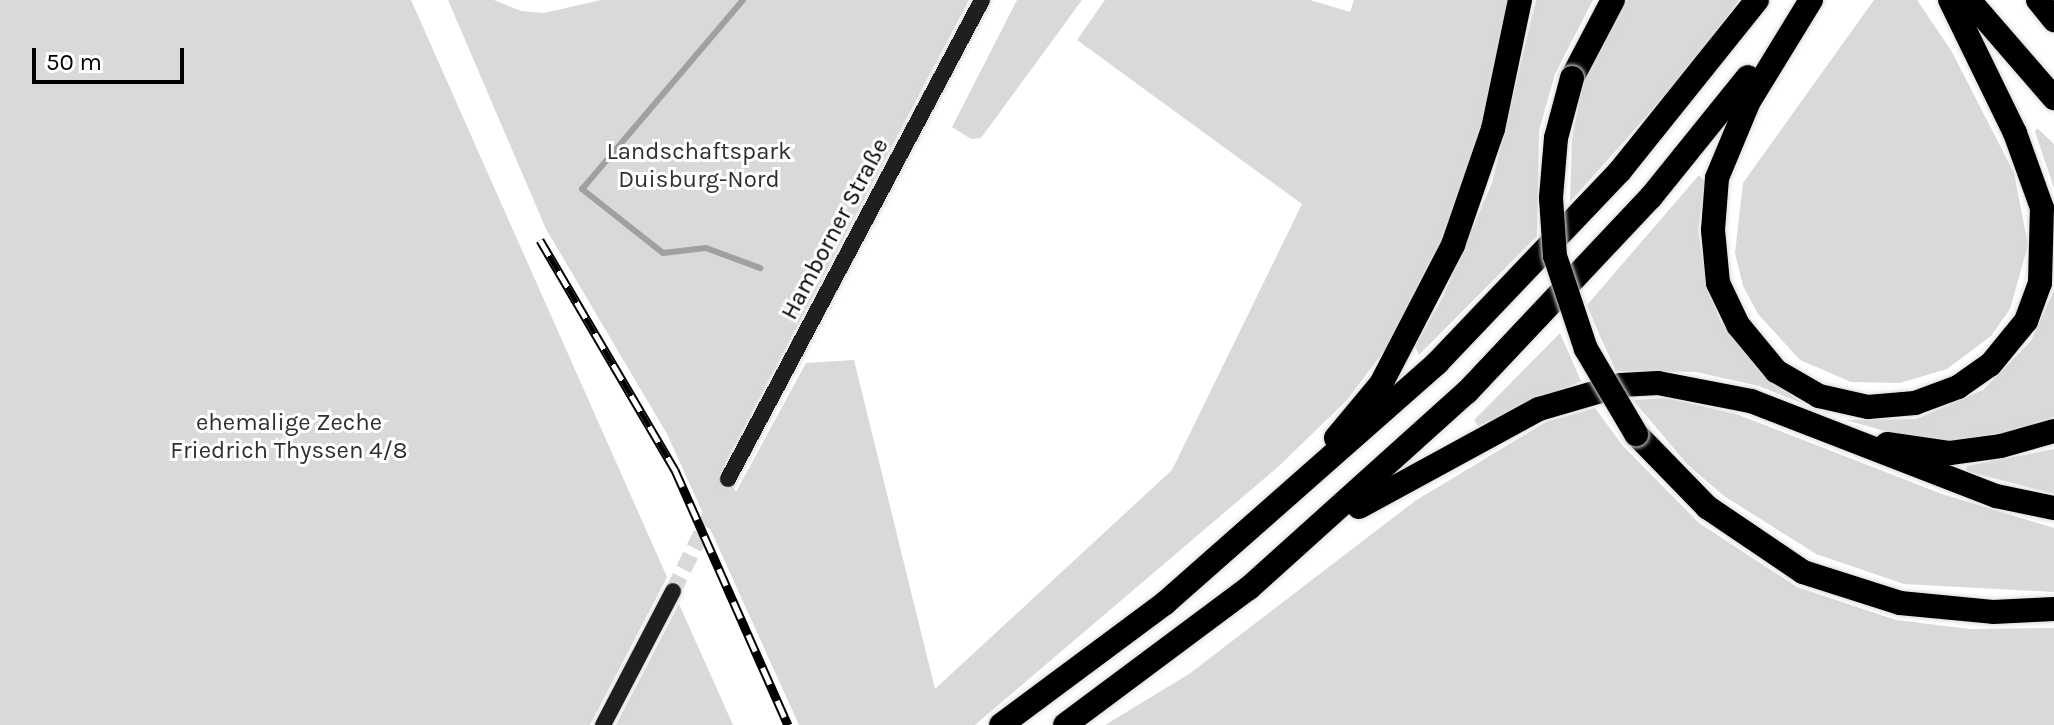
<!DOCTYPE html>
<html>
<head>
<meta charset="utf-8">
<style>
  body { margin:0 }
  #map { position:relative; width:2054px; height:725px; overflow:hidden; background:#fff; font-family:Karla,sans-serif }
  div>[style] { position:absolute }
  .green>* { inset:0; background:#d9d9d9 }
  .stream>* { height:6px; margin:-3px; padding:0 3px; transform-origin:3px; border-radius:3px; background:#a0a0a0 }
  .secondary-tunnel>* { height:16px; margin-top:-8px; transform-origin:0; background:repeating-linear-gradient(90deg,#d9d9d9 0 16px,transparent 0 24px) }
  .roads { filter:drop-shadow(0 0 2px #dbdbdb) drop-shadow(0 0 2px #dbdbdb) }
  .secondary>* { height:16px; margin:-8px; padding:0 8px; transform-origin:8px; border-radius:8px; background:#1f1f1f }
  .highway>* { height:24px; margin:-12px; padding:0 12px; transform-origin:12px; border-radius:12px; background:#000 }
  .rail>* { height:9px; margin-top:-4.5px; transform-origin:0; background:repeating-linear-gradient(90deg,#fff 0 18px,#000 0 36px); box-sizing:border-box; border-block:2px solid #000 }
  .bridges { filter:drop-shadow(0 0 2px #dbdbdb) drop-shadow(0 0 2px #dbdbdb) }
  .highway-bridge>* { height:24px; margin:-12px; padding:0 12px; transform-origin:12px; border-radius:12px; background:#000 }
  span { translate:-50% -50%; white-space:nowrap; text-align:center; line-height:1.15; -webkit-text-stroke:6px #fff; paint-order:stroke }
  .park-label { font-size:24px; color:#303030 }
  .street-label { font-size:24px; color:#000 }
  .scale { position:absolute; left:32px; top:48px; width:152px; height:36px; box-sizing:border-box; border:4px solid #000; border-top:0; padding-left:10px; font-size:24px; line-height:28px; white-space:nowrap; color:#000; -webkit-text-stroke:6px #fff; paint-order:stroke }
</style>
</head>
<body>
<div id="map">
  <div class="green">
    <i style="clip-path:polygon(0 0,411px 0,667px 577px,590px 725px,0 725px)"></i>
    <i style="clip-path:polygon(448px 0,494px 0,521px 11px,544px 13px,601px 0,969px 0,723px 467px,736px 492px,806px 363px,854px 360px,935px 689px,1172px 470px,1302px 204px,1077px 40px,1105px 0,1310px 0,1350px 12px,1354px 0,1508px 0,1492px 107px,1452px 229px,1395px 336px,1347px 400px,1279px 466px,975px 725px,799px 725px,667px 434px,546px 229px)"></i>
    <i style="clip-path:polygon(1017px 0,1082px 0,981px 138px,971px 139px,952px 127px)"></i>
    <i style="clip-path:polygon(1536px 0,1593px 0,1555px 74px,1539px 131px,1537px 236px,1419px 355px,1415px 346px,1443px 297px,1492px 183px)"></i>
    <i style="clip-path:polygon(1627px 0,1739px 0,1692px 65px,1570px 202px,1572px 139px,1582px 86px)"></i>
    <i style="clip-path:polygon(1874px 0,1917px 0,1952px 52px,2014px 173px,2028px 245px,2010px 309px,1991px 336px,1947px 369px,1900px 383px,1851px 382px,1800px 360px,1758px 314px,1743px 286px,1735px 253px,1743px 183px)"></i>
    <i style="clip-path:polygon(2037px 128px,2054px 144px,2054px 188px,2035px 132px)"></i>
    <i style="clip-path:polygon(1699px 175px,1705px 182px,1698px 230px,1707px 285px,1720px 320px,1762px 375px,1804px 404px,1759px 386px,1696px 372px,1616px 371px,1599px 334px,1587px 305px)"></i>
    <i style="clip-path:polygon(2054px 290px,2054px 417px,1996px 437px,1951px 442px,1902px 436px,1846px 420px,1916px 419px,1983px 390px,2031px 341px)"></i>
    <i style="clip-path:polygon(1560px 333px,1581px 381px,1478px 426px,1474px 420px)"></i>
    <i style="clip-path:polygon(1666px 398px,1736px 414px,1942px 494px,2054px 528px,2054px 592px,1904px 584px,1816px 554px,1724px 496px,1687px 464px,1633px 400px)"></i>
    <i style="clip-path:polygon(1595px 408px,1623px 446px,1699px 523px,1797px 587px,1896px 620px,1970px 629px,2054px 628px,2054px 725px,1105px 725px,1189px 674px,1415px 501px,1546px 422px)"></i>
    <i style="clip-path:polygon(2054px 449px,2054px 494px,1966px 471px,1967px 466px)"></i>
    <i style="clip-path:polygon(679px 604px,733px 725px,616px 725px)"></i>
  </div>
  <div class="stream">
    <i style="left:743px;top:0;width:248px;rotate:130.4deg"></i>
    <i style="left:582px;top:189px;width:103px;rotate:38.3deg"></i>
    <i style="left:663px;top:253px;width:43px;rotate:-6.6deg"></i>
    <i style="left:706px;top:248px;width:58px;rotate:20.3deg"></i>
  </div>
  <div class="secondary-tunnel">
    <i style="left:673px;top:591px;width:125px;rotate:-63.8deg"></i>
  </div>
  <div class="roads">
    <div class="secondary">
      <i style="left:728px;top:479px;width:542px;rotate:-62.06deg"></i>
      <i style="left:603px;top:725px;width:151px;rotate:-62.4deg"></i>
    </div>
    <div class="highway">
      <i style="left:1811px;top:0;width:119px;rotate:121.5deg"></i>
      <i style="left:1749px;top:101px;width:83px;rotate:112.6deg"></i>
      <i style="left:1717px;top:178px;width:52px;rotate:94.4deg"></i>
      <i style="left:1713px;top:230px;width:53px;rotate:84.6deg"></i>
      <i style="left:1718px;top:283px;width:47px;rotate:64.5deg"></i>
      <i style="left:1738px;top:325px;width:60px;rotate:50.4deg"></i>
      <i style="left:1776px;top:371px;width:50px;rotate:30.2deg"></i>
      <i style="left:1819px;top:396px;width:50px;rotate:12.7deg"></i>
      <i style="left:1868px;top:407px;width:47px;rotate:-4.9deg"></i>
      <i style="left:1915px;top:403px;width:46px;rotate:-20.4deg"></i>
      <i style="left:1958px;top:387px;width:39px;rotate:-35deg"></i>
      <i style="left:1990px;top:365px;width:57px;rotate:-50.7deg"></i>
      <i style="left:2026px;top:321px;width:40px;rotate:-69.8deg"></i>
      <i style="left:2040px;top:283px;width:75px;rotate:-88.5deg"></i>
      <i style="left:2042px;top:208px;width:80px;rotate:-109.8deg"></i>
      <i style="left:2015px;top:133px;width:148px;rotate:-116deg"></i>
      <i style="left:1969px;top:0;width:130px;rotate:49.1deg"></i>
      <i style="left:2038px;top:0;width:26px;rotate:51deg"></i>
      <i style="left:1572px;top:78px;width:88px;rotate:-62.3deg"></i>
      <i style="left:1636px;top:434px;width:102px;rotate:45.8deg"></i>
      <i style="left:1707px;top:507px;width:116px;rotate:34.1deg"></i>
      <i style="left:1803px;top:572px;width:102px;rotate:17.7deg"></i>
      <i style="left:1900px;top:603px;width:93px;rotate:5.5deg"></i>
      <i style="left:1993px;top:612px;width:61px;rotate:-2.8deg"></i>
      <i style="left:1336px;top:438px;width:70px;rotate:-50.2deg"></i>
      <i style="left:1381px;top:384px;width:157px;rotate:-62.6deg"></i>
      <i style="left:1453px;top:245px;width:123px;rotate:-71deg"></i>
      <i style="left:1493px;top:129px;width:132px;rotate:-78.2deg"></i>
      <i style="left:1887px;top:444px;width:64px;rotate:8.1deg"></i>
      <i style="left:1950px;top:453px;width:51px;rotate:-7.8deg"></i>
      <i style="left:2001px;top:446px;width:55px;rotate:-15.8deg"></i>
      <i style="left:1359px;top:507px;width:205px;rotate:-28.6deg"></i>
      <i style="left:1539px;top:409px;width:85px;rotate:-16.3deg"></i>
      <i style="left:1621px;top:385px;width:37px;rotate:-3deg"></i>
      <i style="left:1658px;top:383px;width:95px;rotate:11deg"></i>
      <i style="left:1751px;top:401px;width:263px;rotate:21.2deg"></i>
      <i style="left:1996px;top:496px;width:59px;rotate:11.7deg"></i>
      <i style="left:1001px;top:725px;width:204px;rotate:-36.6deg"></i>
      <i style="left:1165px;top:603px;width:363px;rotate:-41.4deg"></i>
      <i style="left:1437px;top:363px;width:265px;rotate:-46.4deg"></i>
      <i style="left:1620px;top:171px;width:219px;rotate:-51.3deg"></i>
      <i style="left:1065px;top:725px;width:229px;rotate:-36.7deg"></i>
      <i style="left:1249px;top:588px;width:293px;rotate:-42deg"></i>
      <i style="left:1467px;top:392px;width:268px;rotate:-46.7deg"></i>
      <i style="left:1651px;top:197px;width:154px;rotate:-51.1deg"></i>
    </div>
  </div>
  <div class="rail">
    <i style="left:540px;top:240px;width:267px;rotate:59.6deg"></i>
    <i style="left:675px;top:470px;width:279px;rotate:66.1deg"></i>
  </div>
  <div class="bridges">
    <div class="highway-bridge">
      <i style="left:1572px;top:78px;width:62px;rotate:104.9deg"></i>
      <i style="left:1556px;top:138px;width:60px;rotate:94.8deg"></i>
      <i style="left:1551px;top:198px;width:58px;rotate:86.1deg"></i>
      <i style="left:1555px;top:256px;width:98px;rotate:71.6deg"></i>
      <i style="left:1586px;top:349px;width:99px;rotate:59.5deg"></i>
    </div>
  </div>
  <div class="park-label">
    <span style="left:699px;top:166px">Landschaftspark<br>Duisburg-Nord</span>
    <span style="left:289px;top:437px">ehemalige Zeche<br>Friedrich Thyssen 4/8</span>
  </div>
  <div class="street-label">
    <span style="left:835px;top:229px;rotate:-62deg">Hamborner Straße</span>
  </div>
  <div class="scale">50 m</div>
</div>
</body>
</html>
